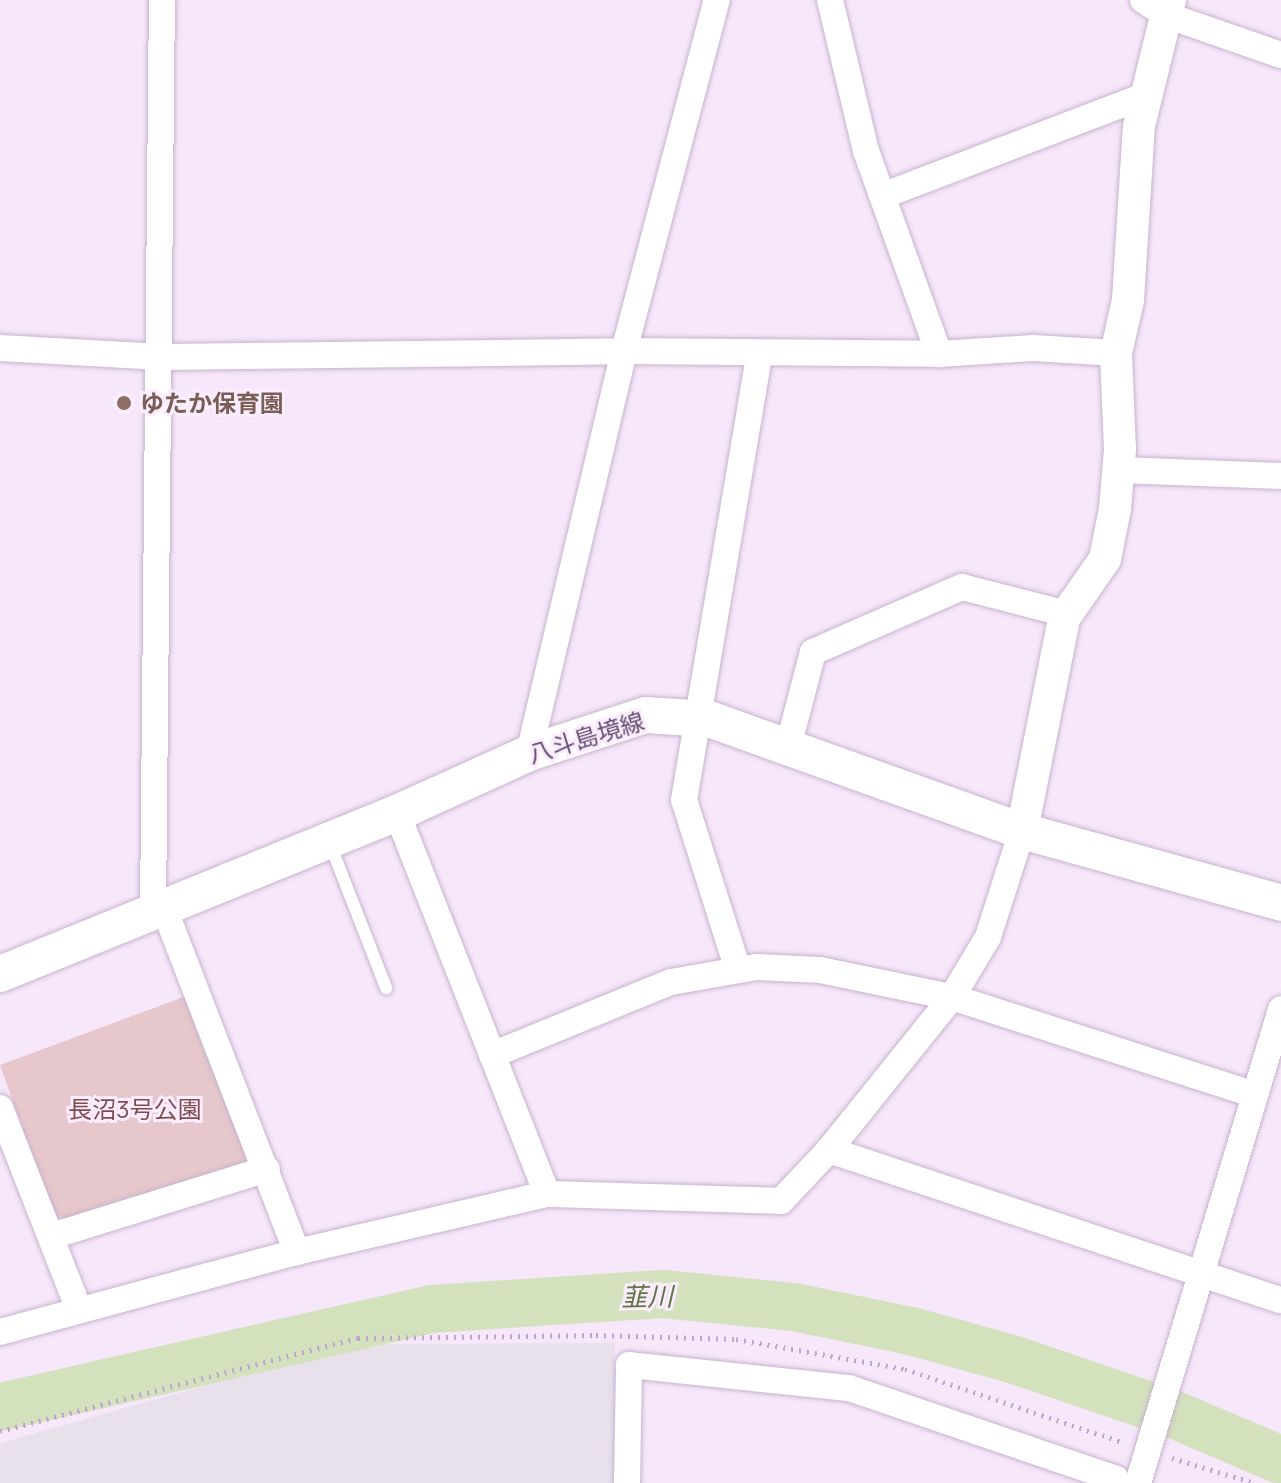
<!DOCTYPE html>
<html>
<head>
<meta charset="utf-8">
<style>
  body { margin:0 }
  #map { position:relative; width:1281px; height:1483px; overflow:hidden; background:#f7e7fa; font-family:Manrope,"Noto Sans JP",sans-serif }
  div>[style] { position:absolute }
  .industrial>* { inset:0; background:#e8e0eb }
  .green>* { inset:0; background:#e6c7cb }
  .river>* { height:48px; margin:-24px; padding:0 24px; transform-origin:24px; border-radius:24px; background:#d3e1bd }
  .path>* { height:5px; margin-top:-2.5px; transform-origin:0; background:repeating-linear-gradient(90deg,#c1a5d1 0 2px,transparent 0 8px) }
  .roads { filter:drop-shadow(0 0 2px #c7b3cf) drop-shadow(0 0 2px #c7b3cf) }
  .service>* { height:12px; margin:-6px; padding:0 6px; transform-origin:6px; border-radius:6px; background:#fff }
  .minor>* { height:26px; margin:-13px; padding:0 13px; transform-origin:13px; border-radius:13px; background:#fff }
  .tertiary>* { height:32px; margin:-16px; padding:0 16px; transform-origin:16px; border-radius:16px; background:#fff }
  .secondary>* { height:36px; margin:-18px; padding:0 18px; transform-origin:18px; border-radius:18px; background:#fff }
  .dots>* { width:22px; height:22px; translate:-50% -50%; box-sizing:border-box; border:4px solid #fbedfd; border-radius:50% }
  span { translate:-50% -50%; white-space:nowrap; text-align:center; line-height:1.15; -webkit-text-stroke:6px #fbedfd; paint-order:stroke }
  .education-label { font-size:24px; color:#785e54; font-weight:700 }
  .left { translate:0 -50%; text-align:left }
  .street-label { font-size:24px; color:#634e71 }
  .park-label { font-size:24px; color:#804d4f }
  .water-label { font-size:26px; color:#607543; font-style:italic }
</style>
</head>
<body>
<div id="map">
  <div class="industrial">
    <i style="clip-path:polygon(615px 1343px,614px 1483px,0 1483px,0 1443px,329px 1351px,381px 1344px)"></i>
  </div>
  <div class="green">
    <i style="clip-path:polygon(189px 995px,248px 1159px,241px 1169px,69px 1221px,53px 1214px,0 1065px)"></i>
  </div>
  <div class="river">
    <i style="left:0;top:1407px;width:442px;rotate:-12.8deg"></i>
    <i style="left:431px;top:1309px;width:232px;rotate:-3.7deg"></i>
    <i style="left:663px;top:1294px;width:132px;rotate:5.7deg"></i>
    <i style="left:794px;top:1307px;width:119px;rotate:11.6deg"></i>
    <i style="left:911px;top:1331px;width:105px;rotate:15.5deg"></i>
    <i style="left:1012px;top:1359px;width:165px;rotate:18.8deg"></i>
    <i style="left:1168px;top:1412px;width:123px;rotate:23deg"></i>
  </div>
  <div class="path">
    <i style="left:0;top:1431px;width:370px;rotate:-14.6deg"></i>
    <i style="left:358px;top:1338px;width:238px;rotate:-0.7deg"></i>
    <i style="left:596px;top:1335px;width:140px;rotate:1.6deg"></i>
    <i style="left:736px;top:1339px;width:172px;rotate:10.1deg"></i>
    <i style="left:905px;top:1369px;width:232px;rotate:18.6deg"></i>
    <i style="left:1172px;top:1458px;width:87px;rotate:16.8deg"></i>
  </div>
  <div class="roads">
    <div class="service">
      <i style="left:330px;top:844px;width:155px;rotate:68.7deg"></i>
    </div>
    <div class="minor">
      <i style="left:830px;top:0;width:155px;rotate:76.6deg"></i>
      <i style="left:866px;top:151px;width:216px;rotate:70.2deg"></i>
      <i style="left:1143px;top:0;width:27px;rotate:33deg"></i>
      <i style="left:1166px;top:15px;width:122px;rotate:19.2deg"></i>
      <i style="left:882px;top:196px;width:284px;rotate:-20.9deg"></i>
      <i style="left:0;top:348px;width:162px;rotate:3.2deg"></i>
      <i style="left:162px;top:357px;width:462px;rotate:-0.7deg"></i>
      <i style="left:624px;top:351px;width:315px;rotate:0.5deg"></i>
      <i style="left:939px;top:354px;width:94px;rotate:-3.7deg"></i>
      <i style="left:1033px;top:348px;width:83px;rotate:3.4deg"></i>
      <i style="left:1119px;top:470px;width:162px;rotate:2.1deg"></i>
      <i style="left:788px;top:747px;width:98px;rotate:-75.3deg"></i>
      <i style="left:813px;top:652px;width:163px;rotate:-23.6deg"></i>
      <i style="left:962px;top:587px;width:108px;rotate:14.4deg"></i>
      <i style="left:529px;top:753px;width:413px;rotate:-76.7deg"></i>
      <i style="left:624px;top:351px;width:363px;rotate:-75.2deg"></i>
      <i style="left:397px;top:813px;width:409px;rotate:68.5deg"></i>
      <i style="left:164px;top:908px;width:369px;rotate:68.9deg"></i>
      <i style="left:153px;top:913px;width:913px;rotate:-89.44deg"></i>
      <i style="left:738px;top:970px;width:178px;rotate:-107.6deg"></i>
      <i style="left:684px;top:800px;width:453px;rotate:-80.4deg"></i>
      <i style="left:492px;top:1055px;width:193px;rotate:-22.2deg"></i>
      <i style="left:671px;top:982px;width:87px;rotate:-9.9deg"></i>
      <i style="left:757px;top:967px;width:63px;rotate:2.7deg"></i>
      <i style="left:820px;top:970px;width:135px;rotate:11.6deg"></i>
      <i style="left:952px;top:997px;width:316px;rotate:17.9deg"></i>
      <i style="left:0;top:1108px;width:217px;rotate:68.6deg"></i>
      <i style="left:829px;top:1150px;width:476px;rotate:18.4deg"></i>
      <i style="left:52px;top:1236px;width:225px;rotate:-17.3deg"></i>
      <i style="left:0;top:1332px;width:308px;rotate:-15.1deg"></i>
      <i style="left:297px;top:1252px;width:257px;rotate:-13.1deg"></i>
      <i style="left:547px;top:1194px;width:234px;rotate:1.7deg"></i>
      <i style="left:781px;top:1201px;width:70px;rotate:-46.7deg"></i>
      <i style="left:829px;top:1150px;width:196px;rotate:-51.2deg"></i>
      <i style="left:952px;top:997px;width:70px;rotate:-59deg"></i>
      <i style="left:988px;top:937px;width:111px;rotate:-72.2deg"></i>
      <i style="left:627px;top:1483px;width:118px;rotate:-89deg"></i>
      <i style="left:629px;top:1365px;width:221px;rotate:6deg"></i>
      <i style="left:849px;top:1388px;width:282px;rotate:18.8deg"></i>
      <i style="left:1116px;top:1479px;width:4px;rotate:104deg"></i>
      <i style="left:1138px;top:1483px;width:495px;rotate:-73.2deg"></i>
    </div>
    <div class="tertiary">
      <i style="left:1022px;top:831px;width:217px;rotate:-78.8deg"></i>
      <i style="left:1064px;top:618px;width:72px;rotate:-55.2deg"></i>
      <i style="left:1105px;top:559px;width:51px;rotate:-78.7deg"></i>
      <i style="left:1115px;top:509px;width:59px;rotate:-85.2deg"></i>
      <i style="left:1120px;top:450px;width:97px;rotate:-92.4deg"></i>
      <i style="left:1116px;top:353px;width:54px;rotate:-77.2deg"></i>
      <i style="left:1128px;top:300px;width:174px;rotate:-86.4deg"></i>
      <i style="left:1139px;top:126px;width:130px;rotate:-76.2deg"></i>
    </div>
    <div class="secondary">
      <i style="left:0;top:974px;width:428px;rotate:-22.1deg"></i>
      <i style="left:397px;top:813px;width:145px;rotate:-24.4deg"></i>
      <i style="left:529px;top:753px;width:123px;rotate:-18deg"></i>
      <i style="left:646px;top:715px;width:63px;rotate:3.6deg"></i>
      <i style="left:709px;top:719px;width:332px;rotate:19.7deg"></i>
      <i style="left:1022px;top:831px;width:269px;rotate:15.5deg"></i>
    </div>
  </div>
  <div class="dots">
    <i style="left:124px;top:403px;background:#8d6e63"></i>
  </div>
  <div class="education-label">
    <span class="left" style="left:140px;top:403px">ゆたか保育園</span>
  </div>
  <div class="street-label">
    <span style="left:586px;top:737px;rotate:-17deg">八斗島境線</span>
  </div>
  <div class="park-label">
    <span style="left:135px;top:1109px">長沼3号公園</span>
  </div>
  <div class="water-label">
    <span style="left:647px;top:1297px;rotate:-1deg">韮川</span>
  </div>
</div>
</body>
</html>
